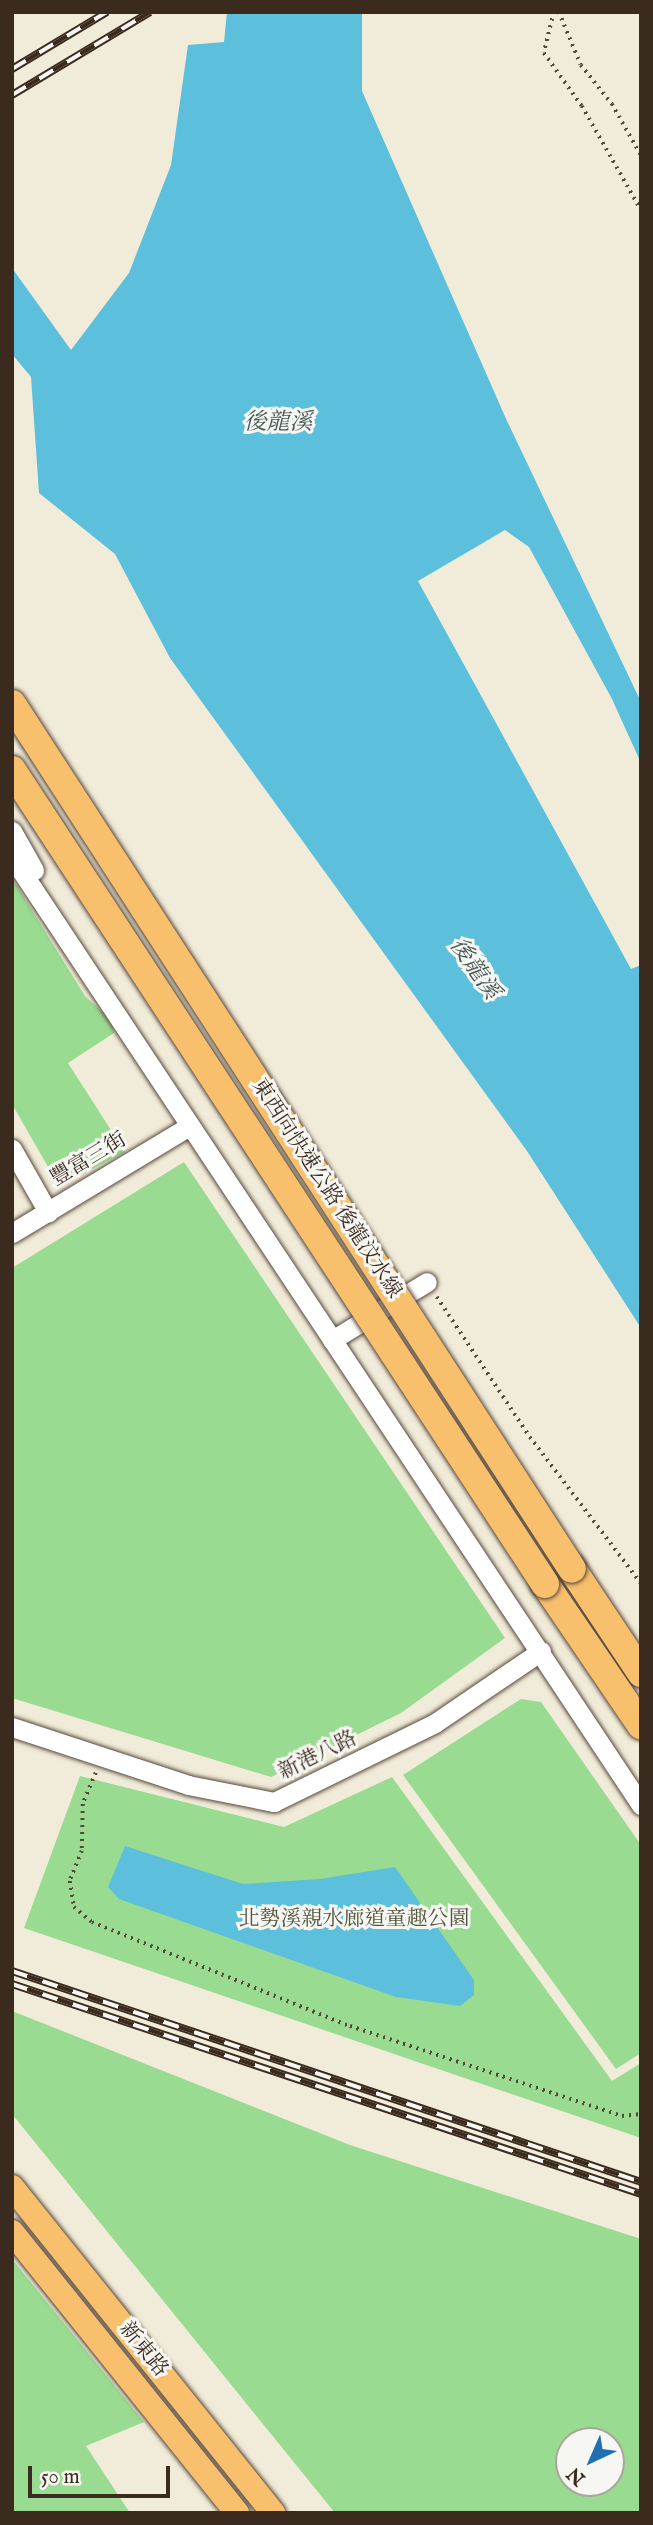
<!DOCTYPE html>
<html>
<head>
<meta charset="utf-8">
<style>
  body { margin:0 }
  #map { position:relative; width:653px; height:2525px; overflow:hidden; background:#f1ebd9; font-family:"IM FELL English","Noto Serif TC",serif }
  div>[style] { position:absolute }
  .green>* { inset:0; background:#9adb92 }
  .water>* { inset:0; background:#5cbfdb }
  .path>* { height:3.5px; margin-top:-1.75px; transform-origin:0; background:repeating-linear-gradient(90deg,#56473a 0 2px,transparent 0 7px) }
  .roads { filter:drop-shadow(0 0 2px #56473a) drop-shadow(0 0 2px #56473a) }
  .minor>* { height:19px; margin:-9.5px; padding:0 9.5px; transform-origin:9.5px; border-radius:9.5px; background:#fff }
  .major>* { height:24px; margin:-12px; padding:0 12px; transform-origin:12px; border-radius:12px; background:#f8bf6c }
  .highway>* { height:28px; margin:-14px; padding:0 14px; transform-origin:14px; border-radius:14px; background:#f8bf6c }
  .rail>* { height:8px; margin-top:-4px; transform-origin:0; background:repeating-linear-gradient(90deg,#f6f6f2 0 16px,#3b2a1e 0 32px); box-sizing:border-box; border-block:2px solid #3b2a1e }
  .bridges { filter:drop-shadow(0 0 2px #56473a) drop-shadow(0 0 2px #56473a) }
  .highway-bridge>* { height:28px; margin:-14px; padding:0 14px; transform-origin:14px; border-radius:14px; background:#f8bf6c }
  span { translate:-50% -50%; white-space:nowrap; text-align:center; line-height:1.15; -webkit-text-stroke:6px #f6f6f2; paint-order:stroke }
  .street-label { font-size:21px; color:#3b2a1e }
  .park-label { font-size:21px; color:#53563b }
  .water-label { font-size:23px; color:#455757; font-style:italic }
  .frame { position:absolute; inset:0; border:14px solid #3b2a1e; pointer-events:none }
  .north { position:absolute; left:555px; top:2427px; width:70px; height:70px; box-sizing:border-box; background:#f6f6f2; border:2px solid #aba49d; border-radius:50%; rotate:224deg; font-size:19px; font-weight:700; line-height:28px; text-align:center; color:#3b2a1e }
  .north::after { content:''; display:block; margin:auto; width:24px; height:32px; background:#1f6fb2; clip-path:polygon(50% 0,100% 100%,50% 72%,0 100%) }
  .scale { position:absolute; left:28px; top:2466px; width:142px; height:32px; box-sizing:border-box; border:4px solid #3b2a1e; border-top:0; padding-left:9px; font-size:21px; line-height:24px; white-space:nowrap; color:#3b2a1e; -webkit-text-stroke:5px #f6f6f2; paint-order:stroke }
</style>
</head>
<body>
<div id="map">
  <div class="green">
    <i style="clip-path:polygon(12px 878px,85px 996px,110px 1019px,114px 1033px,68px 1063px,125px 1152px,59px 1186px,12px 1104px)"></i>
    <i style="clip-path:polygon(184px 1162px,505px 1638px,401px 1713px,271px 1777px,12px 1698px,12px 1268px)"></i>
    <i style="clip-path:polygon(521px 1699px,541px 1702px,641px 1845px,641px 2053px,616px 2069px,403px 1775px)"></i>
    <i style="clip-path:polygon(80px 1776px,284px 1827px,392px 1777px,612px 2081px,641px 2063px,641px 2138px,24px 1928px)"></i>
    <i style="clip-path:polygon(evenodd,12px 2011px,350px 2145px,641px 2239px,641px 2513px,335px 2513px,12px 2114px,12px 2011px,611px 2441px,611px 2483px,569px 2483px,569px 2441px,611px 2441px)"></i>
    <i style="clip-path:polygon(12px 2259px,144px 2422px,86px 2446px,130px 2513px,12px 2513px)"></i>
  </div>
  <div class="water">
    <i style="clip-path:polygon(227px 12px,362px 12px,362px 91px,507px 421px,641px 702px,641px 763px,612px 699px,529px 547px,505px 530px,418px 581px,631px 969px,641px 965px,641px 1328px,527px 1151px,170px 658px,115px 554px,39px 493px,31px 377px,12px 354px,12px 268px,71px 350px,129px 273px,171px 165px,188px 45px,224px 42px)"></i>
    <i style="clip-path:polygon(125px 1846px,243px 1884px,320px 1879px,395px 1867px,474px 1980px,474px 1995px,460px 2006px,396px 1997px,119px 1899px,108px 1887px)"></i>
  </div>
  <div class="path">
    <i style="left:554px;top:12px;width:42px;rotate:103.7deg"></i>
    <i style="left:544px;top:53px;width:65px;rotate:54.4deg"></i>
    <i style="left:582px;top:106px;width:120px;rotate:60.4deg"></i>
    <i style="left:559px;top:12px;width:57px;rotate:67.5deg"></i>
    <i style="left:581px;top:65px;width:50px;rotate:51.5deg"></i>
    <i style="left:612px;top:104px;width:59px;rotate:60.4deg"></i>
    <i style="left:437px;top:1297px;width:168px;rotate:56.4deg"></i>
    <i style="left:530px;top:1437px;width:183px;rotate:52.8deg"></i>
    <i style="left:96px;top:1773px;width:34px;rotate:113deg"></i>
    <i style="left:83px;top:1804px;width:47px;rotate:91.2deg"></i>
    <i style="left:82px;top:1851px;width:32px;rotate:112deg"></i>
    <i style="left:70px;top:1881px;width:26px;rotate:81deg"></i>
    <i style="left:74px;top:1907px;width:23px;rotate:40deg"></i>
    <i style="left:92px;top:1922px;width:278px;rotate:22deg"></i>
    <i style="left:350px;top:2026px;width:287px;rotate:18.3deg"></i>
    <i style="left:622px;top:2116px;width:19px;rotate:-6deg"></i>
  </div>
  <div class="roads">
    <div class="minor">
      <i style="left:12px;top:831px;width:45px;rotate:60.6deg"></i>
      <i style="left:12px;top:857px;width:1138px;rotate:56.44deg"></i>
      <i style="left:12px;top:1149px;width:73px;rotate:60.3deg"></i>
      <i style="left:12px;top:1233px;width:205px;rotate:-31.1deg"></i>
      <i style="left:332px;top:1340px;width:111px;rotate:-31.4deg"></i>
      <i style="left:12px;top:1727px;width:185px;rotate:18.2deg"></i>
      <i style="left:188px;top:1785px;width:88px;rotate:11.2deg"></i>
      <i style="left:274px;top:1802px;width:179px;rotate:-26.1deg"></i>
      <i style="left:435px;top:1723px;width:128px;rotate:-34.2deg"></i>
    </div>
    <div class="major">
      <i style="left:12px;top:2187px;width:418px;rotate:51.3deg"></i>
      <i style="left:12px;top:2232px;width:360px;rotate:51.3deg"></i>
    </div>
    <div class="highway">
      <i style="left:572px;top:1569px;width:125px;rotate:56.4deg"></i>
      <i style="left:545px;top:1584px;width:171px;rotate:55.8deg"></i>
    </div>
  </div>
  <div class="rail">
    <i style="left:12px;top:69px;width:111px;rotate:-31deg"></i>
    <i style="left:12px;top:95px;width:161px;rotate:-31deg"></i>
    <i style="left:12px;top:1971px;width:663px;rotate:18.54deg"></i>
    <i style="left:12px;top:1984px;width:663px;rotate:18.46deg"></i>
  </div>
  <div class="bridges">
    <div class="highway-bridge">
      <i style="left:12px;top:704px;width:1030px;rotate:57.08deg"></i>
      <i style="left:12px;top:770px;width:973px;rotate:56.78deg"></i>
    </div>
  </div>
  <div class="street-label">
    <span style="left:89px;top:1160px;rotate:-31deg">豐富三街</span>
    <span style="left:326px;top:1189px;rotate:57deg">東西向快速公路 後龍汶水線</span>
    <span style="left:318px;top:1756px;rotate:-26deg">新港八路</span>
    <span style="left:143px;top:2350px;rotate:51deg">新東路</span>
  </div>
  <div class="park-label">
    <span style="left:354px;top:1920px">北勢溪親水廊道童趣公園</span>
  </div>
  <div class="water-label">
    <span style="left:278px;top:423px">後龍溪</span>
    <span style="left:474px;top:969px;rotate:55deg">後龍溪</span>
  </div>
  <div class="frame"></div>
  <div class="north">N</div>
  <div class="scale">50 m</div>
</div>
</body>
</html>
